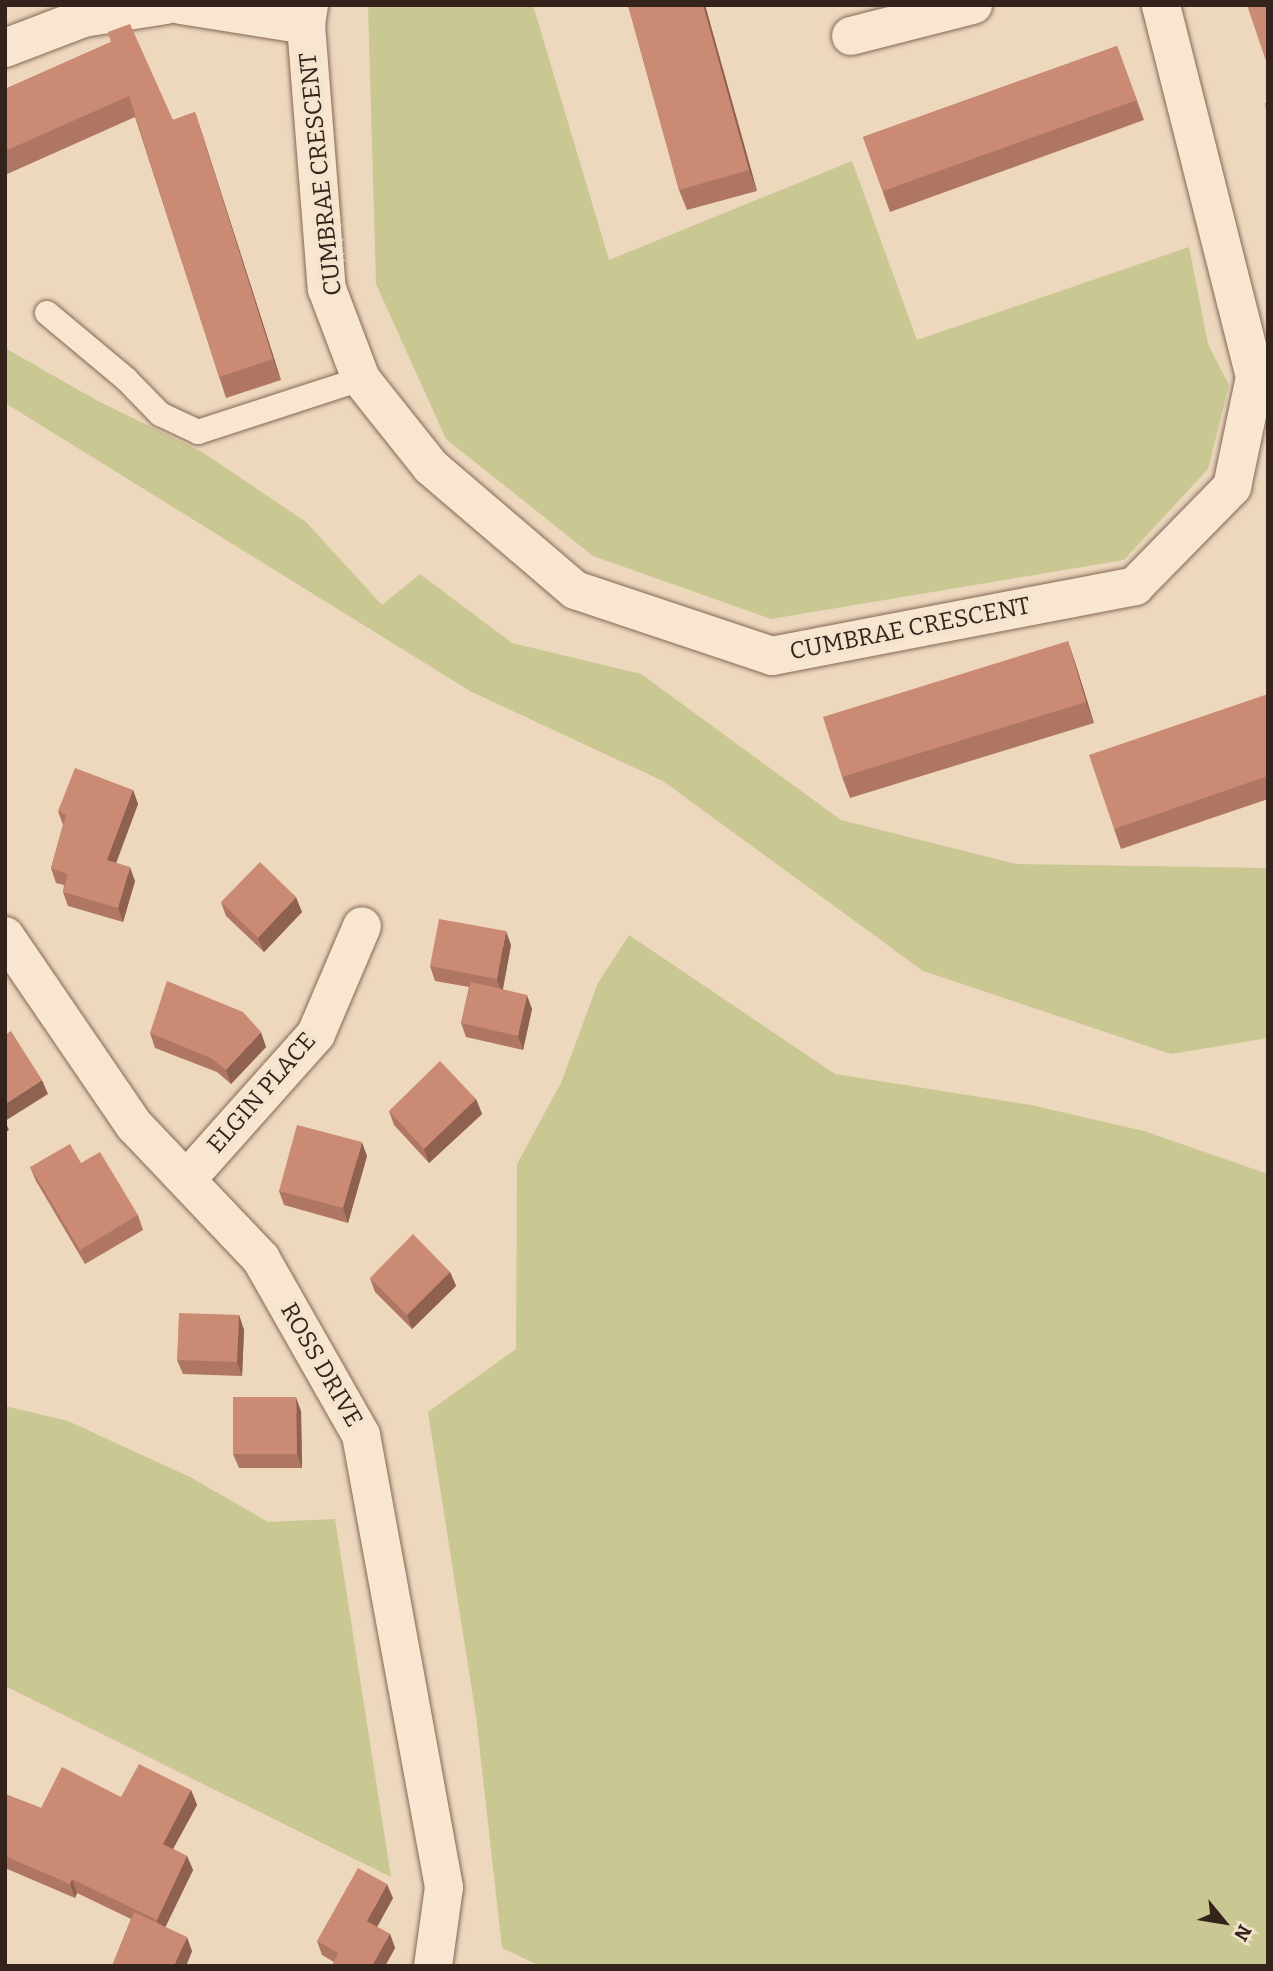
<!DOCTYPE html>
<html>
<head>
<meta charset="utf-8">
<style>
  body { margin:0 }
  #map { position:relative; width:1273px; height:1971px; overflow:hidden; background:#edd7bd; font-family:Bitter,serif }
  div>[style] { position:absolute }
  .green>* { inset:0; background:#cac892 }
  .roads { filter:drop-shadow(0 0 2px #846857) drop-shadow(0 0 2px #846857) }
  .lane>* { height:24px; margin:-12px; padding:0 12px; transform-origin:12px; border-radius:12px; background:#f8e6d0 }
  .street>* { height:38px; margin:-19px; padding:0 19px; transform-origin:19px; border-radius:19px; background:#f8e6d0 }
  .wall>* { inset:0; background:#af7763 }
  .shaded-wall>* { inset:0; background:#8e6150 }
  .building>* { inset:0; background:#cb8a73 }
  span { translate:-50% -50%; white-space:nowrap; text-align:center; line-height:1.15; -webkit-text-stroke:6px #f4e3cd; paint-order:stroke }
  .street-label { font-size:24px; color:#34231b }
  .frame { position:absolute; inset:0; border:7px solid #34231b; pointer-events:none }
  .north { position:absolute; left:1189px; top:1887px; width:70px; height:70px; -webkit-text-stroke:5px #f4e3cd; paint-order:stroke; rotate:120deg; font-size:19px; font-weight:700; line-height:28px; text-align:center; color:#34231b }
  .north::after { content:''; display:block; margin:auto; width:24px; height:32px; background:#34231b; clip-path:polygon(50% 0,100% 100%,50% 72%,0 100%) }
</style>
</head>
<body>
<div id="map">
  <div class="green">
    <i style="clip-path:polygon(368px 5px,533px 5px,609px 260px,852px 161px,917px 340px,1189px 247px,1208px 344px,1229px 385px,1208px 469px,1124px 560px,771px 619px,593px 556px,446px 439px,376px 284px)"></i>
    <i style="clip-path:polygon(5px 348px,96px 400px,202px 452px,306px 522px,382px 605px,420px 574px,512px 643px,641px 674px,841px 820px,1016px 864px,1268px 868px,1268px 1038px,1171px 1054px,923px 971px,663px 781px,470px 691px,5px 403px)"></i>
    <i style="clip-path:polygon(629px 935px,835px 1074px,1031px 1105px,1144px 1131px,1268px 1174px,1268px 1966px,540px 1966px,502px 1948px,476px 1716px,428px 1412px,516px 1349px,517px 1164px,561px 1083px,598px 983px)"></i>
    <i style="clip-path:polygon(5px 1406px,68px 1421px,190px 1477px,268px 1522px,335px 1519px,391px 1877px,5px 1686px)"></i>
  </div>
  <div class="roads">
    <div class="lane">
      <i style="left:47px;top:313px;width:103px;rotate:39.9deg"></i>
      <i style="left:126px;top:379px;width:49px;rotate:45.8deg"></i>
      <i style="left:160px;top:414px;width:42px;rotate:25.3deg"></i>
      <i style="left:198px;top:432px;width:171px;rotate:-18deg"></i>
    </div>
    <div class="street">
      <i style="left:181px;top:5px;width:127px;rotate:9.1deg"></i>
      <i style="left:309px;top:5px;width:20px;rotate:99deg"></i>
      <i style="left:306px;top:25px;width:265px;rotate:85.5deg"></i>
      <i style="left:327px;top:289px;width:96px;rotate:69.3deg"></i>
      <i style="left:361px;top:379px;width:112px;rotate:51.5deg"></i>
      <i style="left:431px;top:467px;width:189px;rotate:40.5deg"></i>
      <i style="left:575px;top:590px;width:208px;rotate:18.5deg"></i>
      <i style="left:772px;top:656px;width:370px;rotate:-10.9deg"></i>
      <i style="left:1135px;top:586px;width:139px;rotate:-45.6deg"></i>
      <i style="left:1232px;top:487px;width:112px;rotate:-78.2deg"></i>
      <i style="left:1255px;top:377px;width:384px;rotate:-104.2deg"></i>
      <i style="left:851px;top:36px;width:126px;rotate:-14.3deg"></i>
      <i style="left:5px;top:48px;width:84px;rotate:-21deg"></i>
      <i style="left:83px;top:18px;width:84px;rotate:-8.9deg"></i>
      <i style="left:5px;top:936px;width:229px;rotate:55.7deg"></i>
      <i style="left:134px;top:1125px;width:185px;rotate:46.5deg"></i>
      <i style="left:261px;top:1259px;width:202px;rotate:60.4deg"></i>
      <i style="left:361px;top:1435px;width:460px;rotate:79.6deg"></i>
      <i style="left:444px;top:1887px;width:80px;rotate:97.9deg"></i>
      <i style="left:187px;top:1179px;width:194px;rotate:-48.3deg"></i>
      <i style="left:316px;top:1034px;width:117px;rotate:-66.9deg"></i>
    </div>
  </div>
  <div class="wall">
    <i style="clip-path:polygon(628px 5px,705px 5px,757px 191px,687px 210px,679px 190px)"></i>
    <i style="clip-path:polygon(111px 42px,173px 120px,195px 112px,281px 380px,226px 398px,135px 117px,5px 175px,5px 89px)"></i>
    <i style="clip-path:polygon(1117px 46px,1144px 120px,890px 212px,863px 137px)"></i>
    <i style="clip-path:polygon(1068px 641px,1094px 723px,850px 798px,842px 777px)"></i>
    <i style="clip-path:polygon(1268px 694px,1268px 799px,1121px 849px,1114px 829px)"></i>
    <i style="clip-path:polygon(133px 790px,138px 804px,116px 863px,135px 881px,123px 922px,68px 906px,63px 892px,64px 885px,56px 883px,51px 868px,63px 825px,58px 811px)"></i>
    <i style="clip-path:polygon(221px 902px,302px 912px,264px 952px,226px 916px)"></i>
    <i style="clip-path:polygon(511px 945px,503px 989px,532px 1009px,523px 1050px,466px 1037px,461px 1023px,469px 987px,435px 981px,430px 966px)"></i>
    <i style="clip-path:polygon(150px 1033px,266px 1047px,231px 1084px,217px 1072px,155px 1048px)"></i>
    <i style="clip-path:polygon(476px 1099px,482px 1114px,429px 1163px,394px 1125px,389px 1111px)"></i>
    <i style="clip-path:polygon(367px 1156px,348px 1223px,284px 1205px,279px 1191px)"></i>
    <i style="clip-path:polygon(81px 1163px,138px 1215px,143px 1230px,85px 1264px,36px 1181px,30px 1167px)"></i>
    <i style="clip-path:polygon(450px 1272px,456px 1286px,412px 1329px,375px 1292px,370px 1278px)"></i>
    <i style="clip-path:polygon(239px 1315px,244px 1330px,242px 1376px,183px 1374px,177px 1360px)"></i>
    <i style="clip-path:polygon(301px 1411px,302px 1468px,239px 1468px,233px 1454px)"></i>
    <i style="clip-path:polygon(191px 1790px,197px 1805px,173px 1849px,187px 1856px,193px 1870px,165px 1927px,192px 1951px,186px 1966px,112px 1966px,131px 1919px,77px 1893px,75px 1898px,5px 1868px,5px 1794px,41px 1808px,121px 1797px)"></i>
    <i style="clip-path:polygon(393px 1898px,377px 1927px,390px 1934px,395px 1948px,385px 1966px,332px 1966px,334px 1962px,322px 1955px,317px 1941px)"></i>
  </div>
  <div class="shaded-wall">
    <i style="clip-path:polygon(703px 5px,705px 5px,757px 191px,749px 170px)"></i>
    <i style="clip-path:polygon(195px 112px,202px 133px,281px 380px,273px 359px)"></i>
    <i style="clip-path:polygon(1068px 641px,1075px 662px,1094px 723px,1086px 702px)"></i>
    <i style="clip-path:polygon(133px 790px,138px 804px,112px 874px,107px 860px)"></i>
    <i style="clip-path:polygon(130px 867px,135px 881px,123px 922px,118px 908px)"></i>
    <i style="clip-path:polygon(296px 897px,302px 912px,264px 952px,258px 938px)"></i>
    <i style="clip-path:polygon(506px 931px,511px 945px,502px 993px,497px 979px)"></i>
    <i style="clip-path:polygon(527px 995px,532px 1009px,523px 1050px,518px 1036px)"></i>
    <i style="clip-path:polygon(261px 1032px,266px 1047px,231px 1084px,226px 1070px)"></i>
    <i style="clip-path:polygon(42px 1080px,48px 1094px,5px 1121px,9px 1130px,5px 1133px,5px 1104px)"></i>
    <i style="clip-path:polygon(476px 1099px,482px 1114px,429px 1163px,424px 1149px)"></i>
    <i style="clip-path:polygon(362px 1142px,367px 1156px,348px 1223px,343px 1208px)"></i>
    <i style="clip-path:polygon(450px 1272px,456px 1286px,412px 1329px,407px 1315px)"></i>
    <i style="clip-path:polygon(239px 1315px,244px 1330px,242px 1376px,237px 1362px)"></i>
    <i style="clip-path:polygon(296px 1397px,301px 1411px,302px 1468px,297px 1454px)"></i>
    <i style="clip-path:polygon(191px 1790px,197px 1805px,168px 1858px,163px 1844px)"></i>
    <i style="clip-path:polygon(187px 1856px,193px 1870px,162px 1934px,157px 1920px)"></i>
    <i style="clip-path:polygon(72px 1879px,77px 1893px,75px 1898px,70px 1884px)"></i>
    <i style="clip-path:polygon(387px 1884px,393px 1898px,372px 1936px,367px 1921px)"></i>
    <i style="clip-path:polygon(390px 1934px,395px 1948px,385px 1966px,372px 1966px)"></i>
    <i style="clip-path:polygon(187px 1937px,192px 1951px,186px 1966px,174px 1966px)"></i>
  </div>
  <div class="building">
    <i style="clip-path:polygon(628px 5px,703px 5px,749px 170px,679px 190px)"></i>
    <i style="clip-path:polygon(1247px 5px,1268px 5px,1268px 67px)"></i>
    <i style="clip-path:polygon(130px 24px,173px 120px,195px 112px,273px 359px,219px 377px,129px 96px,5px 151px,5px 89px,111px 42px,108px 32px)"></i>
    <i style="clip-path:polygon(1117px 46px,1137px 100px,883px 191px,863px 137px)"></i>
    <i style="clip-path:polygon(1268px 102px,1268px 127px,1265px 103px)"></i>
    <i style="clip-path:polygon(1068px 641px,1086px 702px,842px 777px,823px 717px)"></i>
    <i style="clip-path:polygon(1268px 694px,1268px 776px,1114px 829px,1089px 755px)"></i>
    <i style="clip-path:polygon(75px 768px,133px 790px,107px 860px,130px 867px,118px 908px,63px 892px,68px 874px,51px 868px,66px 815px,58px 811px)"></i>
    <i style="clip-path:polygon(260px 862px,296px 897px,258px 938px,221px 902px)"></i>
    <i style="clip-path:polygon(439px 919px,506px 931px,497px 979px,430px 966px)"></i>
    <i style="clip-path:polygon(167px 981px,243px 1012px,261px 1032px,226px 1070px,211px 1058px,150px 1033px)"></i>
    <i style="clip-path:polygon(471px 982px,527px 995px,518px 1036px,461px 1023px)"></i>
    <i style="clip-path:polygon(11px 1031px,42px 1080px,5px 1104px,5px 1035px)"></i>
    <i style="clip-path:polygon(440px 1061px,476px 1099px,424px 1149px,389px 1111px)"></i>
    <i style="clip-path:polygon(297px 1125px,362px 1142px,343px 1208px,279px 1191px)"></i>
    <i style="clip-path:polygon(70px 1144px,81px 1163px,100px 1152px,138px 1215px,80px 1250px,30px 1167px)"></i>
    <i style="clip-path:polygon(413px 1234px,450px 1272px,407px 1315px,370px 1278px)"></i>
    <i style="clip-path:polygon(179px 1313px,239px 1315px,237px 1362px,177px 1360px)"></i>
    <i style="clip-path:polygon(233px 1397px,296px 1397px,297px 1454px,233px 1454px)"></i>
    <i style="clip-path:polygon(139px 1764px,191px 1790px,163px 1844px,187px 1856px,157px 1920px,72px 1879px,70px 1884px,5px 1856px,5px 1794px,41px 1808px,62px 1767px,121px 1797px)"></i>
    <i style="clip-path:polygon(358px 1868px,387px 1884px,367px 1921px,390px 1934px,372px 1966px,332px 1966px,338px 1953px,317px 1941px)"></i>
    <i style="clip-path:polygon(134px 1912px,187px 1937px,174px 1966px,112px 1966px)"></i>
  </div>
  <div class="street-label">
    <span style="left:321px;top:174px;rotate:-96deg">CUMBRAE CRESCENT</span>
    <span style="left:910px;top:629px;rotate:-11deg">CUMBRAE CRESCENT</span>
    <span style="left:262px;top:1093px;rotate:-49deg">ELGIN PLACE</span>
    <span style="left:321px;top:1365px;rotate:60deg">ROSS DRIVE</span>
  </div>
  <div class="frame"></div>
  <div class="north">N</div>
</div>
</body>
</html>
